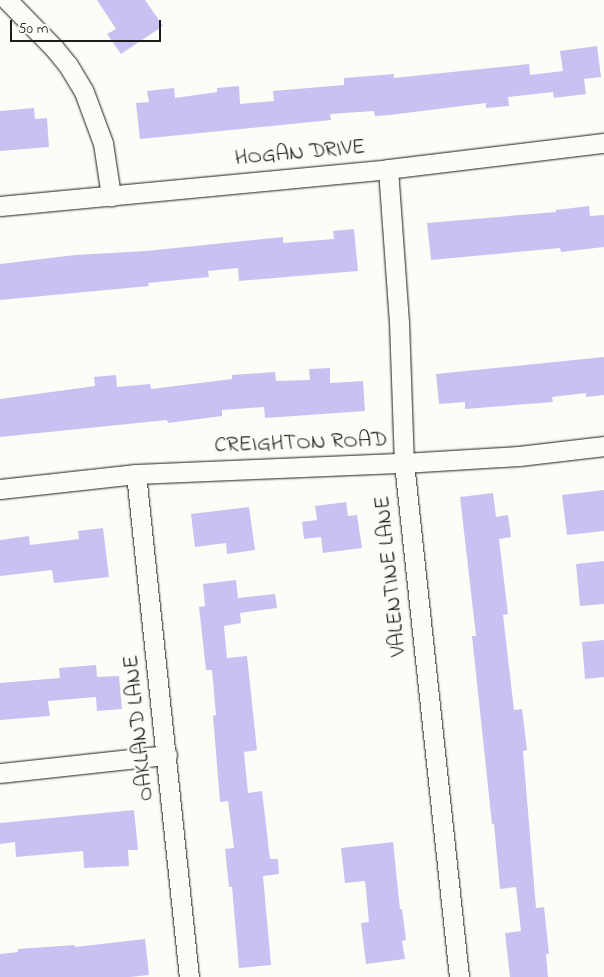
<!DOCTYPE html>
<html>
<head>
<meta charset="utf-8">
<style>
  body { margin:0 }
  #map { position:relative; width:604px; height:977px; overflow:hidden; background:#fdfcf7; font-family:"Indie Flower",sans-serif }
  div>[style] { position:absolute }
  .building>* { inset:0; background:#cbc0f2 }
  .roads { filter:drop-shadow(0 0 1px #1c1c1c) drop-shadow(0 0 1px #1c1c1c) }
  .street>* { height:19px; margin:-9.5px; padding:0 9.5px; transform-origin:9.5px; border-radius:9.5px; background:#fdfcf7 }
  span { translate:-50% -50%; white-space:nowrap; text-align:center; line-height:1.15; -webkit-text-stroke:5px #fdfcf7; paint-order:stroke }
  .street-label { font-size:22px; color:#1c1c1c }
  .scale { position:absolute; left:10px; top:20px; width:151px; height:22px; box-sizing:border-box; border:2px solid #1c1c1c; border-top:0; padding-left:6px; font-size:15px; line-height:18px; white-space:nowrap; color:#1c1c1c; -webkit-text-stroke:4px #fdfcf7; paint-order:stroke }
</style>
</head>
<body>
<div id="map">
  <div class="building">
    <i style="clip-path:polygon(97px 0,145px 0,163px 26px,121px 54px,107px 34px,116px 29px)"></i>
    <i style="clip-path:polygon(597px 46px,601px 77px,584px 79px,586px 94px,554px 98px,553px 92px,508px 97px,509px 106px,486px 108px,486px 103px,390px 115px,375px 116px,374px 111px,330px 114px,331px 120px,140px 139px,136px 103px,149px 102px,147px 91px,174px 88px,175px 98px,217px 92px,217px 88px,239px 86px,240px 104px,274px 101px,273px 91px,344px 85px,344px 78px,394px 74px,394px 78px,529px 64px,530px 75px,563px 71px,560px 51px)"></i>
    <i style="clip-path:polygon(34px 108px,35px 119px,47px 118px,49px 147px,0 151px,0 111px)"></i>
    <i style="clip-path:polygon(589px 206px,590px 216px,604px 215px,604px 247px,561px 252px,560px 248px,431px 260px,427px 223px,556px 212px,556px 210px)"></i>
    <i style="clip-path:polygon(354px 229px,358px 271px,239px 281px,238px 268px,208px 271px,209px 277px,148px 283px,149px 286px,0 300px,0 264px,75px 255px,146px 251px,283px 237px,283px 243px,334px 239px,333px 231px)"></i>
    <i style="clip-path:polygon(604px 357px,604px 395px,586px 397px,586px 393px,552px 397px,553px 402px,465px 409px,465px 402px,439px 404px,436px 374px)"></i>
    <i style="clip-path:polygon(330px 368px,330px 383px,363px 381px,365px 411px,265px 418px,264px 407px,222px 410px,222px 416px,168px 423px,167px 420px,0 437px,0 399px,95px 386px,94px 377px,116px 375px,117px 387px,150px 384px,151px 389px,232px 379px,232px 375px,275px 372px,276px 381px,310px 380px,309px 369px)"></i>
    <i style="clip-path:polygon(604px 490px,604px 531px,567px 535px,562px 495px)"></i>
    <i style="clip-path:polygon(493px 493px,496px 517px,508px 515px,511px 537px,499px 539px,508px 614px,503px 615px,514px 710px,522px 709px,527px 750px,523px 751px,536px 908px,544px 907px,549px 954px,546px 954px,548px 977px,510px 977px,505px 933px,521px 931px,516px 887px,500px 889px,494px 824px,492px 824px,472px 636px,476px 636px,460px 497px)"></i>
    <i style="clip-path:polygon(346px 502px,348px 516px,357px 515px,362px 548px,323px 553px,321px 537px,304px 539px,302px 522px,317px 520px,315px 506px)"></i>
    <i style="clip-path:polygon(249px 507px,255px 550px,227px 554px,226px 543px,195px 547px,191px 514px)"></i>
    <i style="clip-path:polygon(103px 528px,109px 577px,54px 583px,52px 570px,0 576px,0 540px,29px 536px,30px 545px,79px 539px,78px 531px)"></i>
    <i style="clip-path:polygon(604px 561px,604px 604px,580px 606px,576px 564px)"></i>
    <i style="clip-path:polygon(236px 580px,238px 598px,275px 594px,277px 608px,240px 613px,241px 623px,224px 626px,227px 658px,247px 656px,257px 750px,244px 752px,248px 793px,262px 791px,270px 859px,278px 859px,279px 874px,263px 876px,271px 965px,239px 968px,232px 887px,229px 887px,225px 849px,234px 848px,228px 801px,220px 802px,213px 716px,216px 715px,212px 670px,206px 670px,199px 607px,205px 606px,203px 584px)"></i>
    <i style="clip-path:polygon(604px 640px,604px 677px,585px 679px,582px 642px)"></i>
    <i style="clip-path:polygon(96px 665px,97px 677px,119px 676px,122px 709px,97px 711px,96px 697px,48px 701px,50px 716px,0 720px,0 683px,60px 678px,59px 668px)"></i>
    <i style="clip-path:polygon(134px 810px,138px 850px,128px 850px,129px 866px,84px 868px,83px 851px,16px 857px,15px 842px,0 844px,0 823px)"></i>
    <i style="clip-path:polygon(393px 842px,400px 909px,402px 909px,406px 940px,402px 941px,405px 959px,366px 964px,361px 923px,369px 922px,365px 881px,345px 883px,341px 848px)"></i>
    <i style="clip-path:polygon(145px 939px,149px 975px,130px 977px,0 977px,0 954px,18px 952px,18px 949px,75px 945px,75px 947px)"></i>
  </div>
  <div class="roads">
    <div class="street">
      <i style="left:7px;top:0;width:67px;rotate:45.6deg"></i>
      <i style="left:54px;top:48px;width:22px;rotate:51deg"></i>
      <i style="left:68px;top:65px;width:31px;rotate:59deg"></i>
      <i style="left:84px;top:92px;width:54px;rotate:69.6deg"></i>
      <i style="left:103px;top:143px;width:54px;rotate:81.4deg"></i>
      <i style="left:388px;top:169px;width:153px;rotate:85.9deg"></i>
      <i style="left:399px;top:322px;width:141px;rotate:88deg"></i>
      <i style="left:404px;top:463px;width:517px;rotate:83.89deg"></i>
      <i style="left:0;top:206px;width:390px;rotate:-5.4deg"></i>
      <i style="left:388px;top:169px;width:218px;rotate:-6.9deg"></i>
      <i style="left:136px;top:474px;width:506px;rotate:83.99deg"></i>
      <i style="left:0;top:489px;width:137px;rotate:-6.3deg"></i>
      <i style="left:136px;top:474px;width:268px;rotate:-2.4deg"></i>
      <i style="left:404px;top:463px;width:115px;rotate:-3.5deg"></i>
      <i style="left:519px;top:456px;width:86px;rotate:-6.7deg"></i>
      <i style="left:0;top:773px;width:168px;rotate:-6.2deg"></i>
    </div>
  </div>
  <div class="street-label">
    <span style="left:300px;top:154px;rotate:-5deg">HOGAN DRIVE</span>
    <span style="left:301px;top:444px;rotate:-2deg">CREIGHTON ROAD</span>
    <span style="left:392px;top:576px;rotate:-96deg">VALENTINE LANE</span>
    <span style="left:140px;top:728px;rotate:-96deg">OAKLAND LANE</span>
  </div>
  <div class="scale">50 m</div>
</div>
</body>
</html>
